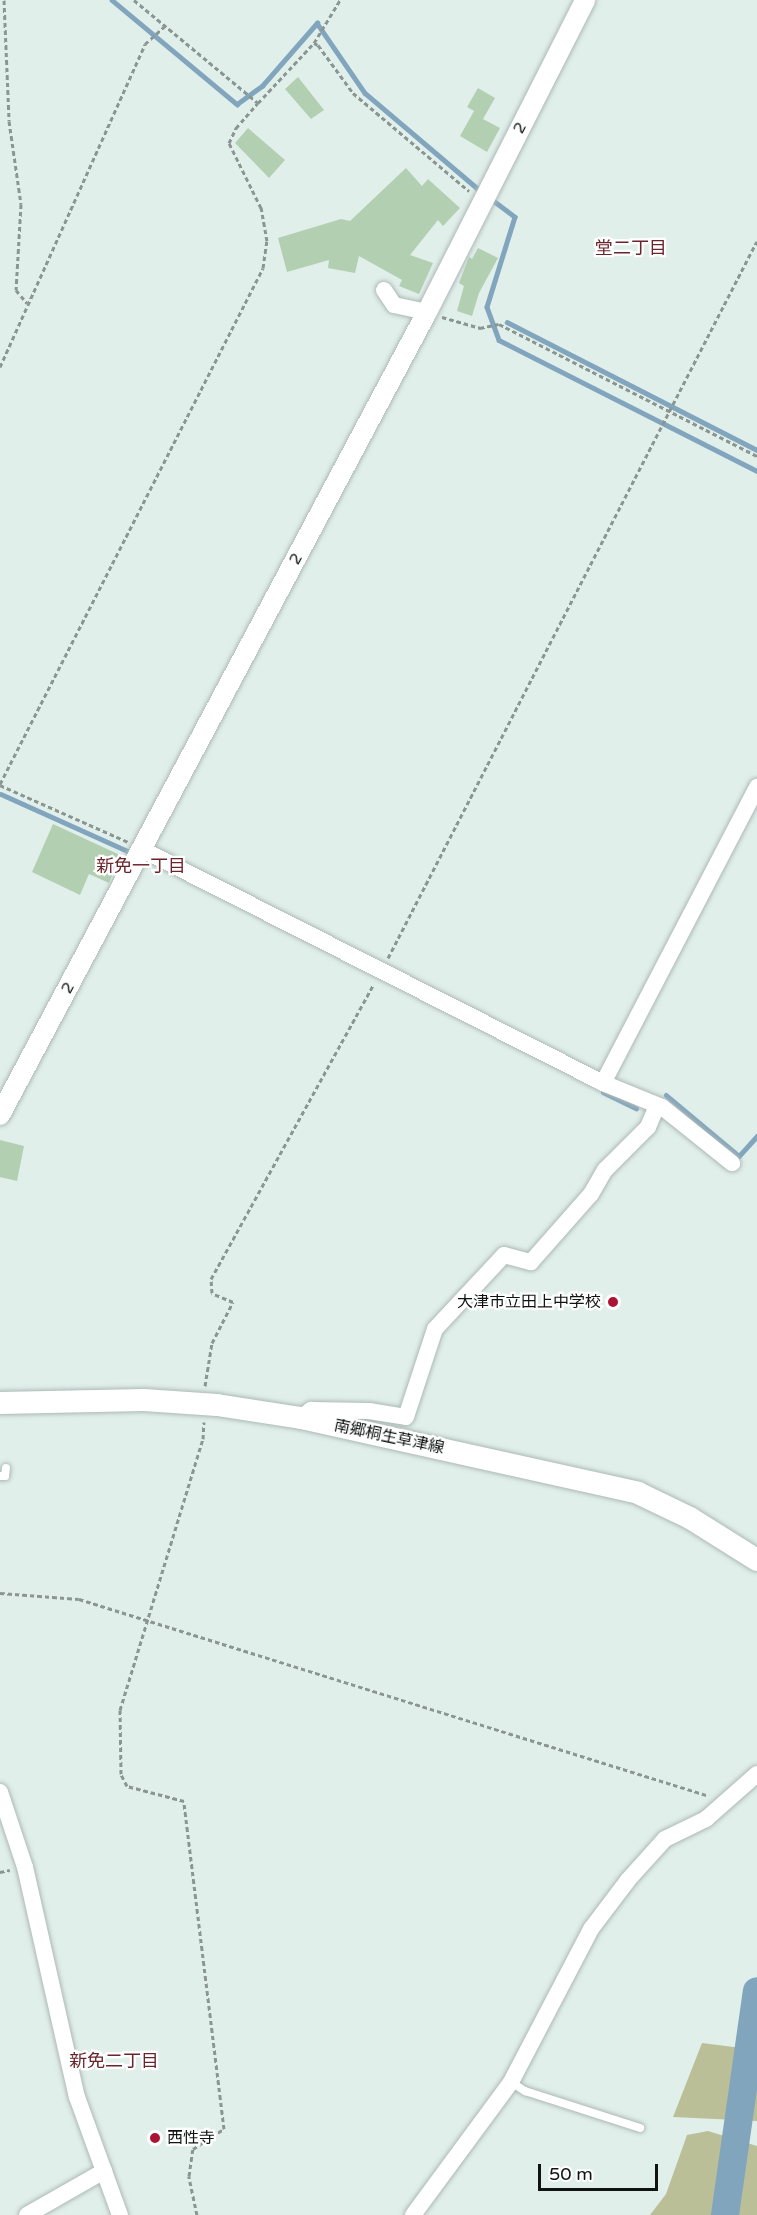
<!DOCTYPE html>
<html>
<head>
<meta charset="utf-8">
<style>
  body { margin:0 }
  #map { position:relative; width:757px; height:2215px; overflow:hidden; background:#e1efeb; font-family:"Varela Round","Noto Sans JP",sans-serif }
  div>[style] { position:absolute }
  .forest>* { inset:0; background:#bbbf98 }
  .stream>* { height:4.5px; margin:-2.25px; padding:0 2.25px; transform-origin:2.25px; border-radius:2.25px; background:#82a5be }
  .river>* { height:28px; margin:-14px; padding:0 14px; transform-origin:14px; border-radius:14px; background:#82a5be }
  .building>* { inset:0; background:#b2d0b1 }
  .path>* { height:3px; margin-top:-1.5px; transform-origin:0; background:repeating-linear-gradient(90deg,#8b9692 0 4.5px,transparent 0 7.5px) }
  .roads { filter:drop-shadow(0 0 2px #acb9b5) drop-shadow(0 0 2px #acb9b5) }
  .service>* { height:8px; margin:-4px; padding:0 4px; transform-origin:4px; border-radius:4px; background:#fff }
  .minor>* { height:16px; margin:-8px; padding:0 8px; transform-origin:8px; border-radius:8px; background:#fff }
  .tertiary>* { height:20px; margin:-10px; padding:0 10px; transform-origin:10px; border-radius:10px; background:#fff }
  .secondary>* { height:22px; margin:-11px; padding:0 11px; transform-origin:11px; border-radius:11px; background:#fff }
  .dots>* { width:16px; height:16px; translate:-50% -50%; box-sizing:border-box; border:3px solid #fff; border-radius:50% }
  span { translate:-50% -50%; white-space:nowrap; text-align:center; line-height:1.15; -webkit-text-stroke:4.5px #fff; paint-order:stroke }
  .street-label { font-size:16px; color:#0f1412 }
  .poi-label { font-size:16px; color:#0f1412 }
  .right { translate:-100% -50%; text-align:right }
  .left { translate:0 -50%; text-align:left }
  .neighbourhood-label { font-size:18px; color:#6a242b }
  .scale { position:absolute; left:538px; top:2164px; width:120px; height:27px; box-sizing:border-box; border:3px solid #0f1412; border-top:0; padding-left:8px; font-size:18px; line-height:21px; white-space:nowrap; color:#0f1412; -webkit-text-stroke:4px #fff; paint-order:stroke }
</style>
</head>
<body>
<div id="map">
  <div class="forest">
    <i style="clip-path:polygon(702px 2043px,757px 2050px,757px 2121px,673px 2117px)"></i>
    <i style="clip-path:polygon(708px 2131px,757px 2146px,757px 2215px,650px 2215px,666px 2194px,687px 2135px)"></i>
  </div>
  <div class="stream">
    <i style="left:112px;top:0;width:163px;rotate:39.8deg"></i>
    <i style="left:237px;top:104px;width:31px;rotate:-36deg"></i>
    <i style="left:262px;top:86px;width:84px;rotate:-48.9deg"></i>
    <i style="left:317px;top:23px;width:85px;rotate:55.6deg"></i>
    <i style="left:365px;top:93px;width:155px;rotate:40.3deg"></i>
    <i style="left:490px;top:198px;width:31px;rotate:37deg"></i>
    <i style="left:515px;top:217px;width:94px;rotate:107.3deg"></i>
    <i style="left:487px;top:307px;width:35px;rotate:70deg"></i>
    <i style="left:499px;top:340px;width:289px;rotate:26.9deg"></i>
    <i style="left:507px;top:322px;width:281px;rotate:27.1deg"></i>
    <i style="left:1px;top:794px;width:139px;rotate:24.2deg"></i>
    <i style="left:603px;top:1092px;width:37px;rotate:26deg"></i>
    <i style="left:666px;top:1095px;width:95px;rotate:39.9deg"></i>
    <i style="left:739px;top:1156px;width:27px;rotate:-48deg"></i>
  </div>
  <div class="river">
    <i style="left:725px;top:2215px;width:226px;rotate:-81.9deg"></i>
  </div>
  <div class="building">
    <i style="clip-path:polygon(298px 77px,324px 110px,311px 119px,285px 89px)"></i>
    <i style="clip-path:polygon(478px 88px,495px 98px,483px 119px,500px 128px,487px 152px,460px 136px,474px 111px,467px 107px)"></i>
    <i style="clip-path:polygon(248px 128px,285px 160px,269px 178px,235px 143px)"></i>
    <i style="clip-path:polygon(406px 168px,422px 186px,428px 179px,460px 208px,443px 226px,438px 220px,410px 255px,433px 263px,419px 294px,399px 286px,402px 280px,359px 256px,355px 273px,328px 268px,329px 260px,287px 272px,278px 238px,341px 219px,350px 221px)"></i>
    <i style="clip-path:polygon(478px 248px,498px 258px,479px 293px,472px 316px,457px 311px,464px 286px,459px 283px,469px 257px,472px 259px)"></i>
    <i style="clip-path:polygon(53px 824px,120px 855px,109px 883px,89px 874px,80px 895px,32px 872px)"></i>
    <i style="clip-path:polygon(0 1140px,24px 1146px,17px 1181px,0 1177px)"></i>
  </div>
  <div class="path">
    <i style="left:4px;top:0;width:121px;rotate:87.6deg"></i>
    <i style="left:9px;top:121px;width:84px;rotate:81.8deg"></i>
    <i style="left:21px;top:204px;width:86px;rotate:93.3deg"></i>
    <i style="left:16px;top:290px;width:17px;rotate:50deg"></i>
    <i style="left:134px;top:0;width:161px;rotate:39.7deg"></i>
    <i style="left:258px;top:103px;width:82px;rotate:-47deg"></i>
    <i style="left:314px;top:43px;width:4px;rotate:27deg"></i>
    <i style="left:318px;top:45px;width:59px;rotate:53.9deg"></i>
    <i style="left:353px;top:93px;width:152px;rotate:40.2deg"></i>
    <i style="left:314px;top:43px;width:50px;rotate:-58.8deg"></i>
    <i style="left:442px;top:317px;width:40px;rotate:16deg"></i>
    <i style="left:480px;top:328px;width:19px;rotate:-12deg"></i>
    <i style="left:499px;top:324px;width:290px;rotate:27.1deg"></i>
    <i style="left:0;top:367px;width:354px;rotate:-65.8deg"></i>
    <i style="left:145px;top:44px;width:27px;rotate:-42deg"></i>
    <i style="left:0;top:784px;width:579px;rotate:-62.99deg"></i>
    <i style="left:263px;top:268px;width:27px;rotate:-82deg"></i>
    <i style="left:267px;top:241px;width:34px;rotate:-100deg"></i>
    <i style="left:261px;top:208px;width:72px;rotate:-116.2deg"></i>
    <i style="left:229px;top:143px;width:17px;rotate:-65deg"></i>
    <i style="left:236px;top:128px;width:33px;rotate:-49deg"></i>
    <i style="left:0;top:785px;width:140px;rotate:24deg"></i>
    <i style="left:388px;top:958px;width:806px;rotate:-62.77deg"></i>
    <i style="left:205px;top:1386px;width:44px;rotate:-80.8deg"></i>
    <i style="left:212px;top:1343px;width:46px;rotate:-62.9deg"></i>
    <i style="left:233px;top:1302px;width:23px;rotate:-157deg"></i>
    <i style="left:212px;top:1293px;width:14px;rotate:-94deg"></i>
    <i style="left:211px;top:1279px;width:336px;rotate:-61.1deg"></i>
    <i style="left:0;top:1593px;width:79px;rotate:4.3deg"></i>
    <i style="left:79px;top:1599px;width:660px;rotate:17.36deg"></i>
    <i style="left:0;top:1872px;width:10px;rotate:-11deg"></i>
    <i style="left:197px;top:2215px;width:40px;rotate:-102deg"></i>
    <i style="left:189px;top:2176px;width:27px;rotate:-82deg"></i>
    <i style="left:193px;top:2149px;width:37px;rotate:-33deg"></i>
    <i style="left:224px;top:2129px;width:330px;rotate:-97deg"></i>
    <i style="left:184px;top:1801px;width:59px;rotate:-165.3deg"></i>
    <i style="left:127px;top:1786px;width:13px;rotate:-117deg"></i>
    <i style="left:121px;top:1774px;width:64px;rotate:-90.9deg"></i>
    <i style="left:120px;top:1710px;width:283px;rotate:-73deg"></i>
    <i style="left:203px;top:1439px;width:17px;rotate:-87deg"></i>
  </div>
  <div class="roads">
    <div class="service">
      <i style="left:0;top:1476px;width:5px"></i>
      <i style="left:5px;top:1476px;width:8px;rotate:-83deg"></i>
      <i style="left:511px;top:2082px;width:17px;rotate:33deg"></i>
      <i style="left:525px;top:2091px;width:121px;rotate:17.8deg"></i>
    </div>
    <div class="minor">
      <i style="left:384px;top:290px;width:18px;rotate:56deg"></i>
      <i style="left:394px;top:305px;width:34px;rotate:12deg"></i>
      <i style="left:143px;top:850px;width:516px;rotate:26.86deg"></i>
      <i style="left:603px;top:1083px;width:64px;rotate:22.1deg"></i>
      <i style="left:662px;top:1107px;width:90px;rotate:38.7deg"></i>
      <i style="left:603px;top:1083px;width:334px;rotate:-62.5deg"></i>
      <i style="left:301px;top:1418px;width:13px;rotate:-39deg"></i>
      <i style="left:311px;top:1410px;width:58px;rotate:1deg"></i>
      <i style="left:369px;top:1411px;width:37px;rotate:9deg"></i>
      <i style="left:406px;top:1417px;width:93px;rotate:-71.8deg"></i>
      <i style="left:435px;top:1329px;width:101px;rotate:-47deg"></i>
      <i style="left:504px;top:1255px;width:28px;rotate:15deg"></i>
      <i style="left:531px;top:1262px;width:91px;rotate:-48.6deg"></i>
      <i style="left:591px;top:1194px;width:28px;rotate:-60deg"></i>
      <i style="left:605px;top:1170px;width:61px;rotate:-45deg"></i>
      <i style="left:648px;top:1127px;width:23px;rotate:-67deg"></i>
      <i style="left:0;top:1792px;width:79px;rotate:71.6deg"></i>
      <i style="left:25px;top:1867px;width:236px;rotate:77.3deg"></i>
      <i style="left:77px;top:2097px;width:126px;rotate:70deg"></i>
      <i style="left:27px;top:2215px;width:89px;rotate:-29.7deg"></i>
      <i style="left:413px;top:2215px;width:165px;rotate:-53.6deg"></i>
      <i style="left:511px;top:2082px;width:173px;rotate:-62.4deg"></i>
      <i style="left:591px;top:1929px;width:61px;rotate:-52.9deg"></i>
      <i style="left:628px;top:1880px;width:55px;rotate:-47.9deg"></i>
      <i style="left:665px;top:1839px;width:46px;rotate:-26deg"></i>
      <i style="left:706px;top:1819px;width:68px;rotate:-41.4deg"></i>
    </div>
    <div class="tertiary">
      <i style="left:0;top:1115px;width:909px;rotate:-62deg"></i>
      <i style="left:427px;top:312px;width:350px;rotate:-63.1deg"></i>
    </div>
    <div class="secondary">
      <i style="left:0;top:1403px;width:144px;rotate:-1.2deg"></i>
      <i style="left:144px;top:1400px;width:73px;rotate:3.9deg"></i>
      <i style="left:217px;top:1405px;width:85px;rotate:8.8deg"></i>
      <i style="left:301px;top:1418px;width:345px;rotate:12.5deg"></i>
      <i style="left:638px;top:1493px;width:58px;rotate:25.7deg"></i>
      <i style="left:690px;top:1518px;width:79px;rotate:32.1deg"></i>
    </div>
  </div>
  <div class="dots">
    <i style="left:613px;top:1302px;background:#ab1534"></i>
    <i style="left:155px;top:2138px;background:#ab1534"></i>
  </div>
  <div class="street-label">
    <span style="left:520px;top:128px;rotate:-63deg">2</span>
    <span style="left:296px;top:559px;rotate:-62deg">2</span>
    <span style="left:68px;top:988px;rotate:-62deg">2</span>
    <span style="left:389px;top:1437px;rotate:12deg">南郷桐生草津線</span>
  </div>
  <div class="poi-label">
    <span class="right" style="left:601px;top:1302px">大津市立田上中学校</span>
    <span class="left" style="left:167px;top:2138px">西性寺</span>
  </div>
  <div class="neighbourhood-label">
    <span style="left:631px;top:248px">堂二丁目</span>
    <span style="left:141px;top:866px">新免一丁目</span>
    <span style="left:114px;top:2061px">新免二丁目</span>
  </div>
  <div class="scale">50 m</div>
</div>
</body>
</html>
